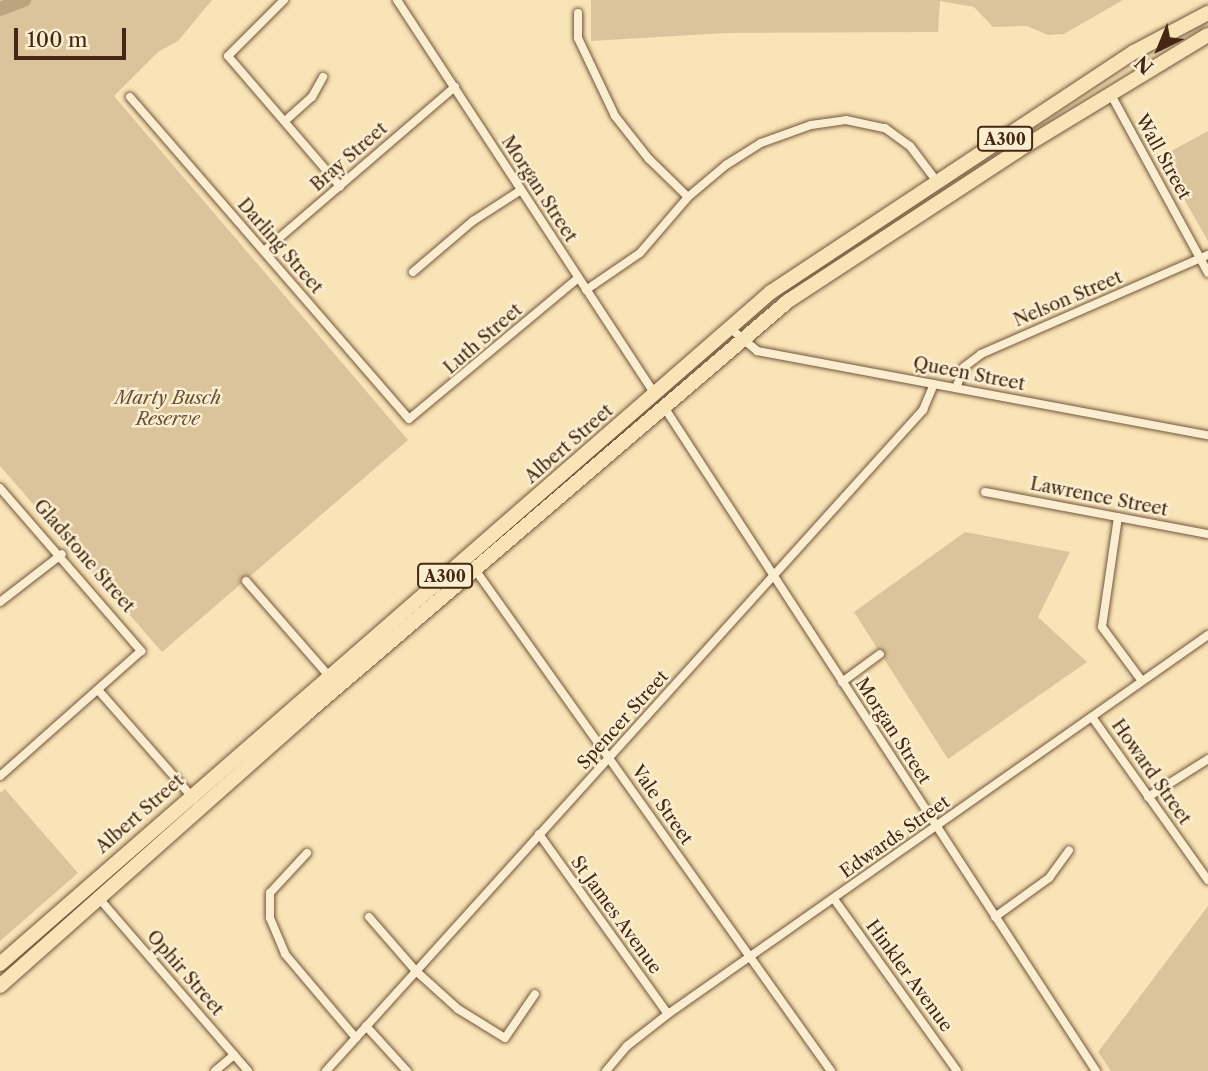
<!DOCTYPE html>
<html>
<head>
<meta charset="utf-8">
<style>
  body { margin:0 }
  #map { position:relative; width:1208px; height:1071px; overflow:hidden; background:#f9e4b7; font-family:"Libre Caslon Text",serif }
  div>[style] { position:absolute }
  .green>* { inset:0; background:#dbc49b }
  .river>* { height:14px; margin:-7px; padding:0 7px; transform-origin:7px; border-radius:7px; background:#bca47f }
  .roads { filter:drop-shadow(0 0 2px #73563c) drop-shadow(0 0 2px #73563c) }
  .minor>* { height:8px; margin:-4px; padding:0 4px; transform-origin:4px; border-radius:4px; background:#fbedd0 }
  .trunk>* { height:14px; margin:-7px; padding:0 7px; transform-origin:7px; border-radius:7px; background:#f9e4b7 }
  span { translate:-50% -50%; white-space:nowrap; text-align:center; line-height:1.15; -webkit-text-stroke:5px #fbedd0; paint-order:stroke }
  .shield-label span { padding:2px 5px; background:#fbedd0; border:2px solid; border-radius:5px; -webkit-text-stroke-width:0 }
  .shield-label { font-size:16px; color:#462713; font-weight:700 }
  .street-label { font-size:18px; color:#462713 }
  .park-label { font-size:18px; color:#6b4e35; font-style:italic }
  .north { position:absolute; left:1124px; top:14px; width:70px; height:70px; -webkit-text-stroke:5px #fbedd0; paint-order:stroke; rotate:223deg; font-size:19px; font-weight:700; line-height:28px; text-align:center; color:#462713 }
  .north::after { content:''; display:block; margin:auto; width:24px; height:32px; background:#462713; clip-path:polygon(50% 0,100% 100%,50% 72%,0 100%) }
  .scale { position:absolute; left:14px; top:28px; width:112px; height:32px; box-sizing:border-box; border:4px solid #462713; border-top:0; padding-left:9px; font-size:21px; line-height:24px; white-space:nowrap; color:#462713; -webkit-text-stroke:5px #fbedd0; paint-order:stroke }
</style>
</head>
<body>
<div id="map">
  <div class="green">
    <i style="clip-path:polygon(0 0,212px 0,178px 41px,158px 52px,114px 96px,408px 440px,162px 652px,0 466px)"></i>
    <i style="clip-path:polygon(591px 0,1123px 0,1064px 34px,1048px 35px,1027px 26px,993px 27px,974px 7px,940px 1px,938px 32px,726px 33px,591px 41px)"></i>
    <i style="clip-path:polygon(1208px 131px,1208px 241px,1160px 157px)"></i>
    <i style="clip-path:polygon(965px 532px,1070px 552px,1038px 617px,1087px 662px,948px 759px,854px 612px)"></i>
    <i style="clip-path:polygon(5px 789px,78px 873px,0 941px,0 793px)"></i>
    <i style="clip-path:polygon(1208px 906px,1208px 1071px,1111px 1071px,1098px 1052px)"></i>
  </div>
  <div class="river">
    <i style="left:0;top:9px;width:26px;rotate:-21deg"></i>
  </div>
  <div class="roads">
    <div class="minor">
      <i style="left:284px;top:0;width:79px;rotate:135deg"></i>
      <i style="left:228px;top:56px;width:172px;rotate:49.3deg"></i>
      <i style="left:397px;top:0;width:472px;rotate:56.8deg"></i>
      <i style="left:578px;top:13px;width:25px;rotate:90deg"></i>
      <i style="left:578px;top:38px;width:86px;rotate:64.6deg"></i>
      <i style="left:615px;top:116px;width:55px;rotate:51.7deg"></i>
      <i style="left:649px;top:159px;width:54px;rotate:44.3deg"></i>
      <i style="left:1110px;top:93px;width:205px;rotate:61.4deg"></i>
      <i style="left:130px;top:97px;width:426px;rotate:49.1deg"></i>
      <i style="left:409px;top:419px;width:220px;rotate:-39.8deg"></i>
      <i style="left:285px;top:121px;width:36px;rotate:-42deg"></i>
      <i style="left:312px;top:97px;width:23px;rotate:-61deg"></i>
      <i style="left:264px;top:251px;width:252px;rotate:-40.7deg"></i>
      <i style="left:413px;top:272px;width:79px;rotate:-40.4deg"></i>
      <i style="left:473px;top:221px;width:57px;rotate:-32.9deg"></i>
      <i style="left:586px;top:290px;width:65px;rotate:-34.4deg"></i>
      <i style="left:640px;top:253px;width:74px;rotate:-49.4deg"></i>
      <i style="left:688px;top:197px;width:50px;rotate:-40.1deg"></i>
      <i style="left:726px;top:165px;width:41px;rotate:-32.2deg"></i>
      <i style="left:761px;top:143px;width:53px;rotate:-19.8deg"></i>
      <i style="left:811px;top:125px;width:35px;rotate:-8deg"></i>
      <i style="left:846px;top:120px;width:40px;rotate:12deg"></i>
      <i style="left:885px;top:128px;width:31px;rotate:36deg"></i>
      <i style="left:910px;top:146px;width:46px;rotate:52.9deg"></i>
      <i style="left:731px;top:329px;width:34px;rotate:40deg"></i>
      <i style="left:757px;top:351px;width:459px;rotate:10.6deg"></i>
      <i style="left:956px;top:388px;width:22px;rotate:-69deg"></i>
      <i style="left:964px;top:367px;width:21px;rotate:-37deg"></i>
      <i style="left:981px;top:354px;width:248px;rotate:-23.6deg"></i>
      <i style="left:664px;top:407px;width:792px;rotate:56.95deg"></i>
      <i style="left:0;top:488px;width:216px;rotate:49.1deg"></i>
      <i style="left:141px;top:651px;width:188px;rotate:138.4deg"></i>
      <i style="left:985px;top:492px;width:227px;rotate:10.7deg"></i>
      <i style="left:1118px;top:517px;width:111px;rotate:98.3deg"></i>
      <i style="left:1102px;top:627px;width:67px;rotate:53.5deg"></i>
      <i style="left:474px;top:568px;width:617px;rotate:54.64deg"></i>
      <i style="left:246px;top:581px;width:126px;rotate:48.9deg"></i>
      <i style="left:0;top:602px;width:78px;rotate:-37.7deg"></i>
      <i style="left:842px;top:682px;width:47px;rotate:-36.4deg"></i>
      <i style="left:99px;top:691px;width:144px;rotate:48.7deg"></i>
      <i style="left:1092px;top:717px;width:200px;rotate:54.6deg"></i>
      <i style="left:1148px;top:797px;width:71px;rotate:-32.3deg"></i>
      <i style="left:539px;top:834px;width:221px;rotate:54.4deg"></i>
      <i style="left:307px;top:853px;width:54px;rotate:132.8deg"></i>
      <i style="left:270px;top:893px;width:25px;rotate:90deg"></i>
      <i style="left:270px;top:918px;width:39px;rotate:67deg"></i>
      <i style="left:285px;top:954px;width:110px;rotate:49.8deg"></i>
      <i style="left:97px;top:896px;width:231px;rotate:49.2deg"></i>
      <i style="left:834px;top:899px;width:211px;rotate:54.4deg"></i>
      <i style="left:369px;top:917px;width:72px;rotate:49deg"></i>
      <i style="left:416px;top:971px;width:57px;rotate:42.1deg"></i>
      <i style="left:458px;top:1009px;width:55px;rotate:31.7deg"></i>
      <i style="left:505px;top:1038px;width:53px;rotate:-55.7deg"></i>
      <i style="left:995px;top:917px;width:67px;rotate:-35.8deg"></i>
      <i style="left:1049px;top:878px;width:34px;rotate:-54deg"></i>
      <i style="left:366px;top:1026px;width:61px;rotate:47.7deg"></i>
      <i style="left:215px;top:1071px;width:25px;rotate:-40deg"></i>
      <i style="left:326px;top:1071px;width:891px;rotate:-47.91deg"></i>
      <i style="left:923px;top:410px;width:28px;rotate:-67deg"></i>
      <i style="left:606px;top:1071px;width:33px;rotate:-50deg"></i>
      <i style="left:627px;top:1046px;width:52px;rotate:-38deg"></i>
      <i style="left:668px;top:1014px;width:660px;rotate:-35.06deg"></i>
    </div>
    <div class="trunk">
      <i style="left:0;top:964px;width:1023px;rotate:-41.08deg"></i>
      <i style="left:771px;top:292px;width:435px;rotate:-33.5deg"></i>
      <i style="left:1134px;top:52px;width:84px;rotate:-27.8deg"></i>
      <i style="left:0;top:986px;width:409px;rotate:-41.6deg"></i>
      <i style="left:306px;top:714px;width:635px;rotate:-40.59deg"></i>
      <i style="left:788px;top:301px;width:274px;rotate:-33.2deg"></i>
      <i style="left:1017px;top:151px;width:223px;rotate:-31.3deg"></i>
    </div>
  </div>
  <div class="shield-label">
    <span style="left:1005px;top:139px">A300</span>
    <span style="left:445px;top:576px">A300</span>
  </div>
  <div class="street-label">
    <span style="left:349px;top:157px;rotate:-41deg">Bray Street</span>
    <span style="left:1163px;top:157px;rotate:61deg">Wall Street</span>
    <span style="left:539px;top:189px;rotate:57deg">Morgan Street</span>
    <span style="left:280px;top:246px;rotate:49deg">Darling Street</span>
    <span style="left:1068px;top:299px;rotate:-23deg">Nelson Street</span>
    <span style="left:483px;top:339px;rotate:-41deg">Luth Street</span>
    <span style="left:969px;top:374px;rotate:11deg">Queen Street</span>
    <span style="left:569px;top:444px;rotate:-41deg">Albert Street</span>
    <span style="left:1099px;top:497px;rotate:11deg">Lawrence Street</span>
    <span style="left:84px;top:556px;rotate:49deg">Gladstone Street</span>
    <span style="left:623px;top:720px;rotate:-48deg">Spencer Street</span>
    <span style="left:893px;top:731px;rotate:57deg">Morgan Street</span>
    <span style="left:1151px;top:772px;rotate:55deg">Howard Street</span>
    <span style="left:662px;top:805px;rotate:55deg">Vale Street</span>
    <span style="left:140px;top:814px;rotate:-41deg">Albert Street</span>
    <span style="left:895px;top:837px;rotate:-35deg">Edwards Street</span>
    <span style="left:616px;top:915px;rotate:54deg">St James Avenue</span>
    <span style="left:185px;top:973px;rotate:49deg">Ophir Street</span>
    <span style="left:909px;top:976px;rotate:54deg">Hinkler Avenue</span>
  </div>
  <div class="park-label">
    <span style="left:168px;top:409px">Marty Busch<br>Reserve</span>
  </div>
  <div class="north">N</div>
  <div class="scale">100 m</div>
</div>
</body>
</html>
